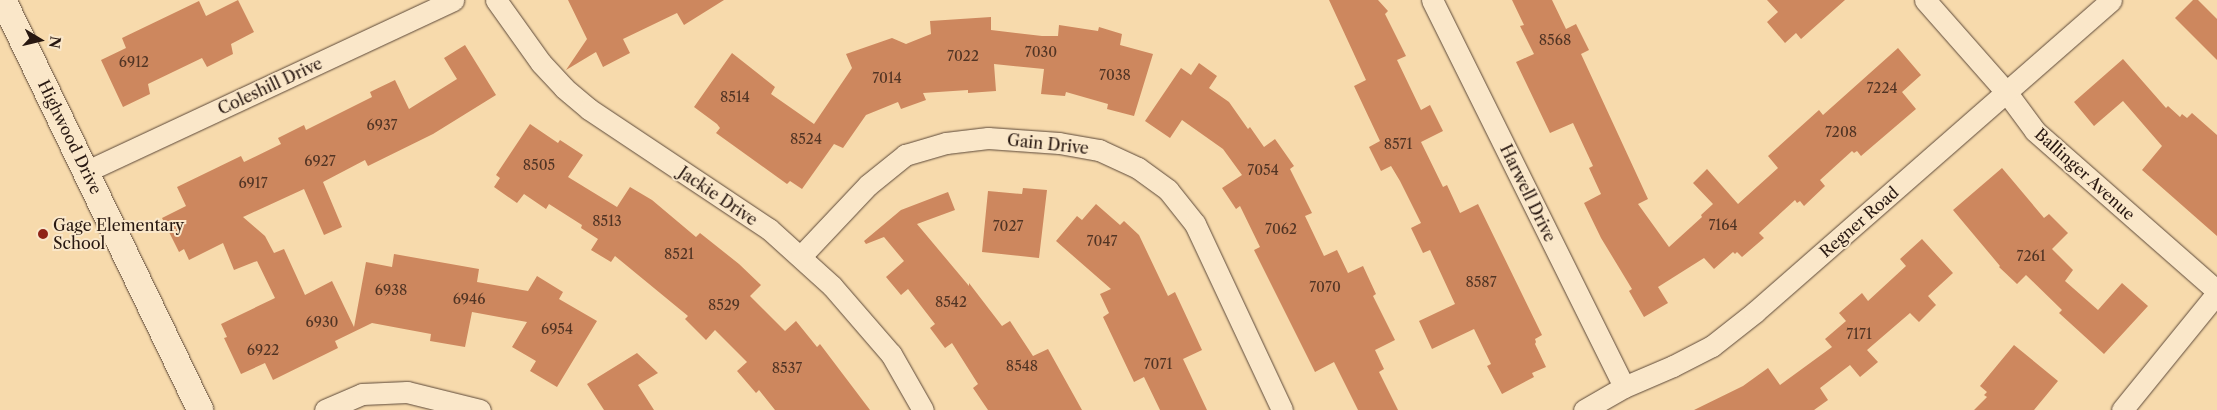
<!DOCTYPE html>
<html>
<head>
<meta charset="utf-8">
<style>
  body { margin:0 }
  #map { position:relative; width:2217px; height:410px; overflow:hidden; background:#f7daac; font-family:"Libre Caslon Text",serif }
  div>[style] { position:absolute }
  .building>* { inset:0; background:#cd875e }
  .roads { filter:drop-shadow(0 0 1px #5c4838) drop-shadow(0 0 1px #5c4838) }
  .minor>* { height:21px; margin:-10.5px; padding:0 10.5px; transform-origin:10.5px; border-radius:10.5px; background:#fae7c9 }
  .tertiary>* { height:26px; margin:-13px; padding:0 13px; transform-origin:13px; border-radius:13px; background:#fae7c9 }
  .dots>* { width:14px; height:14px; translate:-50% -50%; box-sizing:border-box; border:2px solid #fae7c9; border-radius:50% }
  span { translate:-50% -50%; white-space:nowrap; text-align:center; line-height:1.15; -webkit-text-stroke:4px #fae7c9; paint-order:stroke }
  .number-label { font-size:14px; color:#513424 }
  .number-label span { -webkit-text-stroke-width:0 }
  .street-label { font-size:16px; color:#281811 }
  .poi-label { font-size:16px; color:#281811 }
  .left { translate:0 -50%; text-align:left }
  .north { position:absolute; left:15px; top:15px; width:50px; height:50px; -webkit-text-stroke:4px #fae7c9; paint-order:stroke; rotate:99deg; font-size:14px; font-weight:700; line-height:20px; text-align:center; color:#281811 }
  .north::after { content:''; display:block; margin:auto; width:18px; height:22px; background:#281811; clip-path:polygon(50% 0,100% 100%,50% 72%,0 100%) }
</style>
</head>
<body>
<div id="map">
  <div class="building">
    <i style="clip-path:polygon(238px 0,254px 32px,231px 44px,233px 54px,207px 67px,202px 58px,148px 84px,150px 94px,123px 107px,101px 60px,126px 48px,122px 38px,199px 1px,206px 16px)"></i>
    <i style="clip-path:polygon(568px 0,724px 0,684px 25px,677px 13px,623px 39px,630px 53px,603px 67px,596px 52px,566px 70px,587px 39px)"></i>
    <i style="clip-path:polygon(1329px 0,1378px 0,1388px 11px,1385px 14px,1406px 56px,1397px 60px,1421px 110px,1430px 105px,1443px 131px,1421px 142px,1443px 187px,1447px 185px,1460px 213px,1478px 204px,1542px 335px,1535px 339px,1536px 342px,1535px 344px,1546px 367px,1532px 373px,1534px 377px,1502px 394px,1487px 366px,1491px 364px,1474px 329px,1432px 349px,1419px 321px,1455px 304px,1430px 250px,1423px 253px,1411px 228px,1421px 223px,1400px 181px,1391px 166px,1381px 171px,1369px 147px,1380px 141px,1354px 86px,1366px 80px)"></i>
    <i style="clip-path:polygon(1512px 0,1552px 0,1566px 29px,1576px 24px,1589px 50px,1581px 54px,1648px 199px,1638px 204px,1669px 247px,1702px 217px,1701px 215px,1713px 204px,1693px 183px,1707px 169px,1738px 204px,1778px 168px,1768px 156px,1819px 110px,1823px 115px,1898px 48px,1921px 75px,1902px 92px,1916px 109px,1861px 156px,1857px 151px,1854px 153px,1852px 151px,1820px 180px,1825px 186px,1804px 206px,1800px 201px,1797px 203px,1795px 200px,1759px 233px,1764px 238px,1742px 257px,1737px 252px,1735px 254px,1733px 252px,1714px 269px,1704px 258px,1658px 287px,1668px 303px,1644px 317px,1629px 291px,1632px 289px,1601px 238px,1584px 203px,1601px 194px,1589px 168px,1593px 166px,1573px 123px,1550px 133px,1516px 62px,1534px 54px,1520px 26px,1524px 25px)"></i>
    <i style="clip-path:polygon(1767px 0,1845px 0,1801px 39px,1796px 33px,1785px 43px,1767px 22px,1778px 12px)"></i>
    <i style="clip-path:polygon(2193px 0,2198px 0,2217px 19px,2217px 60px,2175px 18px)"></i>
    <i style="clip-path:polygon(991px 17px,991px 30px,1042px 36px,1058px 36px,1059px 25px,1098px 31px,1099px 27px,1122px 34px,1120px 45px,1153px 54px,1134px 116px,1107px 109px,1108px 104px,1066px 92px,1065px 96px,1041px 94px,1044px 69px,994px 64px,996px 91px,968px 93px,968px 90px,923px 93px,926px 100px,901px 109px,898px 102px,866px 115px,843px 148px,834px 144px,802px 189px,790px 181px,787px 184px,716px 133px,720px 128px,717px 124px,694px 107px,732px 53px,775px 87px,771px 94px,814px 124px,852px 68px,846px 54px,892px 38px,906px 44px,931px 34px,930px 21px)"></i>
    <i style="clip-path:polygon(465px 45px,496px 95px,433px 134px,368px 166px,365px 160px,323px 182px,342px 227px,324px 235px,304px 189px,243px 217px,265px 236px,274px 253px,284px 249px,305px 295px,332px 281px,354px 327px,366px 262px,392px 267px,394px 254px,479px 269px,477px 282px,528px 291px,537px 276px,563px 292px,559px 299px,597px 321px,557px 387px,530px 371px,536px 361px,512px 347px,527px 322px,472px 312px,465px 347px,430px 341px,431px 334px,372px 323px,335px 341px,338px 348px,273px 380px,265px 363px,241px 374px,224px 338px,227px 337px,221px 324px,275px 298px,257px 261px,262px 259px,234px 270px,223px 243px,189px 260px,184px 249px,179px 252px,162px 218px,186px 206px,177px 187px,241px 156px,244px 162px,281px 144px,278px 138px,304px 125px,306px 130px,372px 97px,370px 92px,395px 80px,409px 109px,457px 79px,444px 58px)"></i>
    <i style="clip-path:polygon(2123px 59px,2166px 108px,2168px 106px,2180px 117px,2182px 114px,2187px 118px,2192px 113px,2217px 135px,2217px 236px,2142px 170px,2162px 146px,2123px 101px,2094px 126px,2074px 102px)"></i>
    <i style="clip-path:polygon(1199px 63px,1217px 76px,1209px 88px,1229px 102px,1248px 129px,1250px 127px,1264px 147px,1275px 139px,1294px 166px,1290px 169px,1312px 213px,1305px 216px,1324px 256px,1337px 250px,1348px 273px,1363px 266px,1376px 294px,1373px 296px,1395px 340px,1375px 350px,1384px 369px,1379px 372px,1398px 410px,1358px 410px,1334px 362px,1315px 372px,1254px 250px,1260px 247px,1240px 206px,1236px 209px,1222px 188px,1242px 175px,1223px 149px,1182px 120px,1170px 138px,1145px 121px,1181px 68px,1191px 75px)"></i>
    <i style="clip-path:polygon(530px 124px,558px 143px,560px 140px,583px 155px,568px 177px,617px 207px,630px 187px,652px 200px,696px 237px,700px 233px,739px 264px,761px 285px,750px 296px,785px 331px,796px 321px,817px 347px,820px 344px,870px 410px,775px 410px,759px 390px,756px 393px,737px 371px,747px 362px,715px 330px,706px 340px,685px 319px,688px 316px,615px 256px,611px 262px,591px 250px,598px 239px,581px 228px,582px 225px,549px 204px,546px 209px,524px 194px,517px 203px,494px 187px,500px 178px,496px 175px)"></i>
    <i style="clip-path:polygon(2002px 168px,2044px 218px,2049px 214px,2068px 233px,2052px 249px,2073px 270px,2065px 281px,2098px 310px,2122px 283px,2148px 306px,2104px 354px,2059px 313px,2062px 310px,2026px 275px,2017px 284px,1999px 267px,2000px 266px,1953px 210px)"></i>
    <i style="clip-path:polygon(1023px 188px,1047px 190px,1039px 258px,982px 252px,988px 191px,1022px 194px)"></i>
    <i style="clip-path:polygon(948px 192px,955px 210px,917px 224px,969px 286px,969px 283px,1002px 326px,1010px 321px,1033px 356px,1048px 349px,1082px 410px,988px 410px,973px 388px,978px 384px,952px 343px,945px 348px,930px 328px,935px 324px,908px 289px,901px 295px,886px 277px,904px 261px,884px 237px,866px 244px,864px 241px,901px 210px)"></i>
    <i style="clip-path:polygon(1096px 204px,1120px 225px,1124px 221px,1139px 235px,1168px 296px,1175px 292px,1202px 350px,1183px 359px,1207px 410px,1160px 410px,1144px 377px,1134px 382px,1103px 317px,1109px 313px,1100px 294px,1111px 289px,1056px 241px,1077px 216px,1082px 220px)"></i>
    <i style="clip-path:polygon(1922px 239px,1953px 273px,1928px 296px,1936px 305px,1919px 322px,1910px 313px,1867px 350px,1878px 362px,1860px 377px,1850px 365px,1820px 388px,1828px 400px,1814px 410px,1694px 410px,1743px 386px,1768px 368px,1780px 385px,1832px 347px,1825px 339px,1846px 321px,1839px 313px,1862px 293px,1868px 301px,1906px 266px,1900px 259px)"></i>
    <i style="clip-path:polygon(2014px 345px,2058px 381px,2034px 410px,1974px 410px,1987px 397px,1984px 395px,1987px 392px,1980px 386px)"></i>
    <i style="clip-path:polygon(637px 353px,658px 373px,638px 385px,654px 410px,604px 410px,587px 384px)"></i>
  </div>
  <div class="roads">
    <div class="minor">
      <i style="left:496px;top:0;width:77px;rotate:54.5deg"></i>
      <i style="left:541px;top:63px;width:34px;rotate:47deg"></i>
      <i style="left:564px;top:88px;width:33px;rotate:40deg"></i>
      <i style="left:589px;top:109px;width:216px;rotate:33.7deg"></i>
      <i style="left:769px;top:229px;width:85px;rotate:42.1deg"></i>
      <i style="left:832px;top:286px;width:90px;rotate:49.1deg"></i>
      <i style="left:891px;top:354px;width:64px;rotate:60.3deg"></i>
      <i style="left:1432px;top:0;width:432px;rotate:63.6deg"></i>
      <i style="left:1925px;top:0;width:124px;rotate:48.6deg"></i>
      <i style="left:2007px;top:93px;width:47px;rotate:53.6deg"></i>
      <i style="left:2035px;top:131px;width:242px;rotate:41.3deg"></i>
      <i style="left:87px;top:171px;width:404px;rotate:-25deg"></i>
      <i style="left:801px;top:256px;width:98px;rotate:-46.7deg"></i>
      <i style="left:868px;top:185px;width:48px;rotate:-39deg"></i>
      <i style="left:905px;top:155px;width:43px;rotate:-16.3deg"></i>
      <i style="left:946px;top:143px;width:42px;rotate:-6.8deg"></i>
      <i style="left:988px;top:138px;width:71px;rotate:4deg"></i>
      <i style="left:1059px;top:143px;width:41px;rotate:9.9deg"></i>
      <i style="left:1099px;top:150px;width:43px;rotate:24.8deg"></i>
      <i style="left:1138px;top:168px;width:37px;rotate:36deg"></i>
      <i style="left:1168px;top:190px;width:43px;rotate:51.5deg"></i>
      <i style="left:1195px;top:224px;width:205px;rotate:64.9deg"></i>
      <i style="left:325px;top:410px;width:40px;rotate:-23.4deg"></i>
      <i style="left:362px;top:394px;width:45px;rotate:-2.5deg"></i>
      <i style="left:407px;top:392px;width:75px;rotate:13.9deg"></i>
      <i style="left:1584px;top:410px;width:46px;rotate:-29.9deg"></i>
      <i style="left:1624px;top:387px;width:53px;rotate:-23.2deg"></i>
      <i style="left:1673px;top:366px;width:44px;rotate:-27.1deg"></i>
      <i style="left:1712px;top:346px;width:55px;rotate:-38.3deg"></i>
      <i style="left:1755px;top:312px;width:473px;rotate:-41.2deg"></i>
      <i style="left:2122px;top:410px;width:151px;rotate:-50.9deg"></i>
    </div>
    <div class="tertiary">
      <i style="left:3px;top:0;width:455px;rotate:64.3deg"></i>
    </div>
  </div>
  <div class="dots">
    <i style="left:43px;top:234px;background:#8f2418"></i>
  </div>
  <div class="number-label">
    <span style="left:1555px;top:40px">8568</span>
    <span style="left:1041px;top:52px">7030</span>
    <span style="left:963px;top:56px">7022</span>
    <span style="left:134px;top:62px">6912</span>
    <span style="left:1115px;top:75px">7038</span>
    <span style="left:887px;top:78px">7014</span>
    <span style="left:1882px;top:88px">7224</span>
    <span style="left:735px;top:97px">8514</span>
    <span style="left:382px;top:125px">6937</span>
    <span style="left:1841px;top:132px">7208</span>
    <span style="left:806px;top:139px">8524</span>
    <span style="left:1398px;top:144px">8571</span>
    <span style="left:320px;top:161px">6927</span>
    <span style="left:539px;top:165px">8505</span>
    <span style="left:1263px;top:170px">7054</span>
    <span style="left:253px;top:183px">6917</span>
    <span style="left:607px;top:221px">8513</span>
    <span style="left:1723px;top:225px">7164</span>
    <span style="left:1008px;top:226px">7027</span>
    <span style="left:1281px;top:229px">7062</span>
    <span style="left:1102px;top:241px">7047</span>
    <span style="left:679px;top:254px">8521</span>
    <span style="left:2031px;top:256px">7261</span>
    <span style="left:1481px;top:282px">8587</span>
    <span style="left:1325px;top:287px">7070</span>
    <span style="left:391px;top:290px">6938</span>
    <span style="left:469px;top:299px">6946</span>
    <span style="left:951px;top:302px">8542</span>
    <span style="left:724px;top:305px">8529</span>
    <span style="left:322px;top:322px">6930</span>
    <span style="left:557px;top:329px">6954</span>
    <span style="left:1859px;top:334px">7171</span>
    <span style="left:263px;top:350px">6922</span>
    <span style="left:1158px;top:364px">7071</span>
    <span style="left:1022px;top:366px">8548</span>
    <span style="left:787px;top:368px">8537</span>
  </div>
  <div class="street-label">
    <span style="left:270px;top:86px;rotate:-25deg">Coleshill Drive</span>
    <span style="left:70px;top:137px;rotate:64deg">Highwood Drive</span>
    <span style="left:1048px;top:144px;rotate:6deg">Gain Drive</span>
    <span style="left:2085px;top:174px;rotate:42deg">Ballinger Avenue</span>
    <span style="left:1528px;top:193px;rotate:64deg">Harwell Drive</span>
    <span style="left:718px;top:196px;rotate:34deg">Jackie Drive</span>
    <span style="left:1859px;top:222px;rotate:-41deg">Regner Road</span>
  </div>
  <div class="poi-label">
    <span class="left" style="left:53px;top:234px">Gage Elementary<br>School</span>
  </div>
  <div class="north">N</div>
</div>
</body>
</html>
